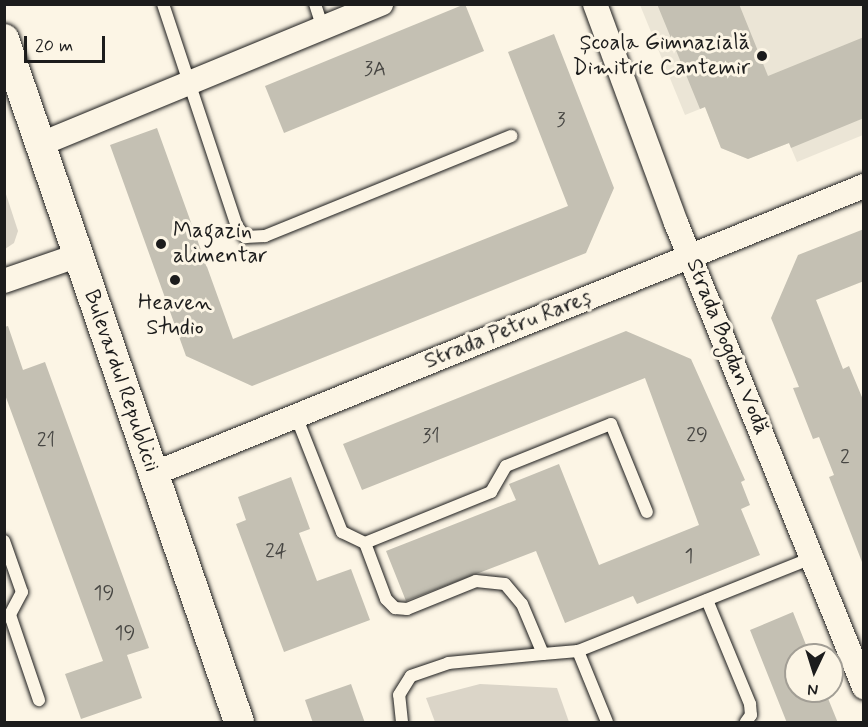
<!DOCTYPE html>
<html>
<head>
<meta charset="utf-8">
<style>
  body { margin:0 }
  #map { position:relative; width:868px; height:727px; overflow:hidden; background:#fcf5e5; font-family:Mynerve,sans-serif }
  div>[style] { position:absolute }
  .built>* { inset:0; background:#ebe5d6 }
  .green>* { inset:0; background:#dbd5c8 }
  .building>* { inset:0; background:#c4c0b3 }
  .roads { filter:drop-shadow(0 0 2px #1c1c1c) drop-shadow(0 0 2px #1c1c1c) }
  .service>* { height:12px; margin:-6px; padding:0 6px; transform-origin:6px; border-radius:6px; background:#fcf5e5 }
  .minor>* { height:24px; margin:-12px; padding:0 12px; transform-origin:12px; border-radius:12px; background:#fcf5e5 }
  .tertiary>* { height:30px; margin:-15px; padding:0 15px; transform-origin:15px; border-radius:15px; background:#fcf5e5 }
  .dots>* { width:16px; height:16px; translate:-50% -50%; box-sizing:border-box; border:3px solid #fcf5e5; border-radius:50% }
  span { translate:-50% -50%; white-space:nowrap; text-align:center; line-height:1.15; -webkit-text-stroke:6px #fcf5e5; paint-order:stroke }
  .number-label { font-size:20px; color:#464542 }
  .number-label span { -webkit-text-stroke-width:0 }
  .poi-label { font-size:22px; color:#1c1c1c }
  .right { translate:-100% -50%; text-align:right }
  .left { translate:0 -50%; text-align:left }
  .street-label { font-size:22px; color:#1c1c1c }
  .frame { position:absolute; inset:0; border:6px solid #1c1c1c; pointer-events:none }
  .north { position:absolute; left:784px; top:643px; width:60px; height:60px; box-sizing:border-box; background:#fcf5e5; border:2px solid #a29e95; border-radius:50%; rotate:184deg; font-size:16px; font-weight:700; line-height:24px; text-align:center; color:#1c1c1c }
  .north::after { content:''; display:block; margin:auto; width:21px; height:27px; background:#1c1c1c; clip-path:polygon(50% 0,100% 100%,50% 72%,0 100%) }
  .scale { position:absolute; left:24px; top:36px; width:81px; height:27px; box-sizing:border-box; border:3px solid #1c1c1c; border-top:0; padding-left:8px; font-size:18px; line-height:21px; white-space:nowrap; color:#1c1c1c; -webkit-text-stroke:4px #fcf5e5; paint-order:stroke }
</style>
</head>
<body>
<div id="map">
  <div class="built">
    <i style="clip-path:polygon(640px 5px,863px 5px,863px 135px,797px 162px,789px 143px,748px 159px,721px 148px,705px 107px,685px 115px)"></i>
  </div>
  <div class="green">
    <i style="clip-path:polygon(4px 188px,18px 231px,14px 243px,5px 249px)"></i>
    <i style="clip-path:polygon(480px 684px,557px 688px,569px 722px,435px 722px,426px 698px)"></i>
  </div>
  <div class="building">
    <i style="clip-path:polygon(465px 4px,484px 51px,284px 133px,265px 86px)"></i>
    <i style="clip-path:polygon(657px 4px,739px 4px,768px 76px,864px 37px,864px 118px,791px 148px,789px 143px,748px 159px,721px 148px,705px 107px,700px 109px)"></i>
    <i style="clip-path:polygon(554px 34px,614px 188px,586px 253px,252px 386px,186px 356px,110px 145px,157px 128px,233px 339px,568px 206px,508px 52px)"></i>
    <i style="clip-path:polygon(864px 229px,864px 281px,816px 300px,843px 369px,849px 366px,864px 402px,862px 562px,829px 477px,834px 475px,819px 437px,813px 439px,793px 388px,799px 387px,771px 318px,798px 255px)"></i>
    <i style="clip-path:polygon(8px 326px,23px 370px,45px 362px,149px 648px,127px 655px,142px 698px,81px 719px,65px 674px,103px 661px,4px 392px,4px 327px)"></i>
    <i style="clip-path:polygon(626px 331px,691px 359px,745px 480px,741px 482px,750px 505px,741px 509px,760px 555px,637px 604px,633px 596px,565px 623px,536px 551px,406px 601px,386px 551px,516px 500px,509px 484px,559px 464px,599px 565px,699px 525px,645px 378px,362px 490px,343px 444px)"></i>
    <i style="clip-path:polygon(291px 477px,310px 529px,299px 533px,317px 581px,351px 569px,370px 620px,284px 652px,236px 524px,246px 520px,238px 497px)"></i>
    <i style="clip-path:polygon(793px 612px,810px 655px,796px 655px,796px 691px,825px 691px,838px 723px,787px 723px,750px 630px)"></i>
    <i style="clip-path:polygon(351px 684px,365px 723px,313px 723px,305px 700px)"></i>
  </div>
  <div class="roads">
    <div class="service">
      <i style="left:163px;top:4px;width:234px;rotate:71.6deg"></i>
      <i style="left:237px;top:226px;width:14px;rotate:54deg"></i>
      <i style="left:245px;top:237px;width:20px;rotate:-3deg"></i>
      <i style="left:265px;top:236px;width:266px;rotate:-22.1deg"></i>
      <i style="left:315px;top:4px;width:25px;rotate:72deg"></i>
      <i style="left:296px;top:416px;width:125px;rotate:68.4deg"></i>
      <i style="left:342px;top:532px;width:25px;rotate:26deg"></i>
      <i style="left:365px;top:543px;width:136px;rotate:-22deg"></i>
      <i style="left:491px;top:492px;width:30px;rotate:-60deg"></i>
      <i style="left:506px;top:466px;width:113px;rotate:-21.8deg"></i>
      <i style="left:611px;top:424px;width:95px;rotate:67.8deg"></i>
      <i style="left:4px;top:541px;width:54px;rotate:70.6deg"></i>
      <i style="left:22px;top:592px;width:26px;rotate:118deg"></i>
      <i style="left:10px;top:615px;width:6px;rotate:162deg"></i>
      <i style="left:365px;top:543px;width:60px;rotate:69.4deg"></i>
      <i style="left:386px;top:599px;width:13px;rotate:45deg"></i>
      <i style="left:395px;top:608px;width:12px;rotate:5deg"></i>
      <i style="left:407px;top:609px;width:74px;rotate:-22.1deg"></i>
      <i style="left:476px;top:581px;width:29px;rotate:6deg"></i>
      <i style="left:505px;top:584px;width:26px;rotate:50deg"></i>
      <i style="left:522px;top:604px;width:54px;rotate:67.2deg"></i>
      <i style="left:543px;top:654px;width:35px;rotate:-5deg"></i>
      <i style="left:707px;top:600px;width:113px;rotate:67.5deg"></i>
      <i style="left:750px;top:704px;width:11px;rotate:85deg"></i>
      <i style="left:751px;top:715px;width:9px;rotate:126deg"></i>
      <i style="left:10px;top:615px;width:90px;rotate:71.2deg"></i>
      <i style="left:402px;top:722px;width:27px;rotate:-96deg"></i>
      <i style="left:399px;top:695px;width:22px;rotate:-58deg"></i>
      <i style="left:411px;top:676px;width:39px;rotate:-19deg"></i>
      <i style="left:448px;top:663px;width:95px;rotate:-5.4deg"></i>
      <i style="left:607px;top:722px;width:77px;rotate:-112.2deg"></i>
      <i style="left:578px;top:651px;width:252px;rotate:-21.7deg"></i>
    </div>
    <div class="minor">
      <i style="left:595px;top:4px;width:233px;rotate:69.7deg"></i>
      <i style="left:676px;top:223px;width:501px;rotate:67.94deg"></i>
      <i style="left:41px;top:144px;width:368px;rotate:-22.4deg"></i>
      <i style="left:4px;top:281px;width:79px;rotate:-19.1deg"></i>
      <i style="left:153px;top:474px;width:767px;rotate:-22.05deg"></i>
    </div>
    <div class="tertiary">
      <i style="left:4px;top:39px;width:722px;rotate:71.01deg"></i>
    </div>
  </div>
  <div class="dots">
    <i style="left:762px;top:56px;background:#1c1c1c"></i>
    <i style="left:161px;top:244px;background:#1c1c1c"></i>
    <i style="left:175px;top:280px;background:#1c1c1c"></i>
  </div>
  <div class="number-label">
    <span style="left:375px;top:69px">3A</span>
    <span style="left:561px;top:120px">3</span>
    <span style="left:697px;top:435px">29</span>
    <span style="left:431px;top:436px">31</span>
    <span style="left:46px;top:440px">21</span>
    <span style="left:845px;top:457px">2</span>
    <span style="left:276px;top:551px">24</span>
    <span style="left:689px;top:556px">1</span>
    <span style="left:104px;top:593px">19</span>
    <span style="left:125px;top:633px">19</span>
  </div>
  <div class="poi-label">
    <span class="right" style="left:750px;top:56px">Școala Gimnazială<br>Dimitrie Cantemir</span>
    <span class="left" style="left:173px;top:244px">Magazin<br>alimentar</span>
    <span style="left:175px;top:316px">Heaven<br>Studio</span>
  </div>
  <div class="street-label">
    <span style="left:508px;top:330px;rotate:-22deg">Strada Petru Rareș</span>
    <span style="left:727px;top:347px;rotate:68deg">Strada Bogdan Vodă</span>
    <span style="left:121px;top:381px;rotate:71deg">Bulevardul Republicii</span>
  </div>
  <div class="frame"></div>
  <div class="north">N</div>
  <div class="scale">20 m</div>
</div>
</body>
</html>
